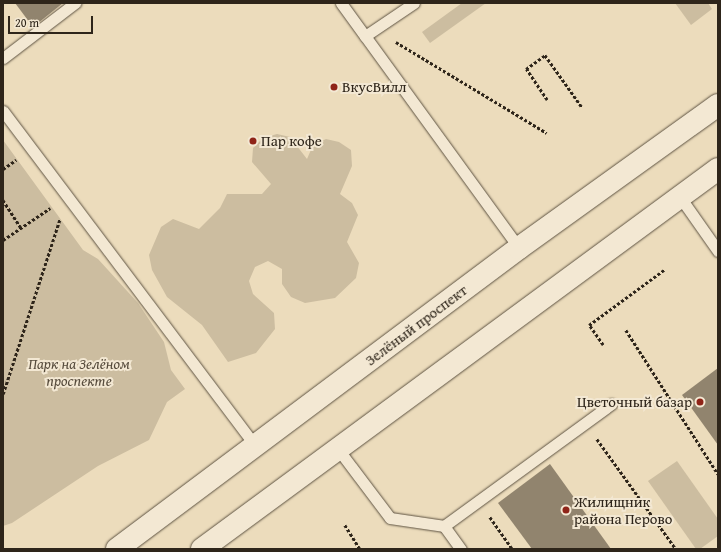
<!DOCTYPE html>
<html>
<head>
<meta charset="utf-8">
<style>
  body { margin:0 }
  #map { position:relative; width:721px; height:552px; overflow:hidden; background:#ecdcbc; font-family:"Gentium Book Plus",serif }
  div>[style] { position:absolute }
  .green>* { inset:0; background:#ccbda0 }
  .building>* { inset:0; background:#91846e }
  .path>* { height:2.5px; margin-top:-1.25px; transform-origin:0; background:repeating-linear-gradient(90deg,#2e251a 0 3px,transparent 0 5px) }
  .roads { filter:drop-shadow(0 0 1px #5e5342) drop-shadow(0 0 1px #5e5342) }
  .lane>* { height:11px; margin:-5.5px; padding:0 5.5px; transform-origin:5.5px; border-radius:5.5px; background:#f3e8d3 }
  .secondary>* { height:22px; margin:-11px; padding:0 11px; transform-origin:11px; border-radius:11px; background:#f3e8d3 }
  .dots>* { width:11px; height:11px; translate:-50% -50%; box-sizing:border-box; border:2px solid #f3e8d3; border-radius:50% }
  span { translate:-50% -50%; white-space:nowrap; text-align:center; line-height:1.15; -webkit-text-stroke:4px #f3e8d3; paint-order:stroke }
  .poi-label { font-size:15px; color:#2e251a }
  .left { translate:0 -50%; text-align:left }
  .right { translate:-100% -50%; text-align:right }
  .street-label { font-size:15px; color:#2e251a }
  .park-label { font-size:15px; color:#564b3c; font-style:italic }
  .frame { position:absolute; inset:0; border:4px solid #2e251a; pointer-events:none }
  .scale { position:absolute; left:8px; top:16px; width:85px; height:18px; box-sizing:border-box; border:2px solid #2e251a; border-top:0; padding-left:5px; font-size:12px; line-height:14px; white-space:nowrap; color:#2e251a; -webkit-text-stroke:3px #f3e8d3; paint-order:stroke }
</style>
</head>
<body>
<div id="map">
  <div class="green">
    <i style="clip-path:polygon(462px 3px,486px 3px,430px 43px,422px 32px)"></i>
    <i style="clip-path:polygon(675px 3px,708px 3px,712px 9px,691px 25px)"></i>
    <i style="clip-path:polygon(277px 134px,290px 137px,307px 159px,313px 145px,326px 139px,339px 142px,351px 150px,352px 166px,340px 194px,352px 203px,358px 215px,347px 242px,359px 263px,356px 278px,335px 298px,305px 303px,291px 297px,282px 284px,282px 269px,268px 261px,255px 267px,249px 281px,253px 294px,274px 313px,275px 329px,256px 353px,228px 362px,202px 325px,167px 297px,152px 270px,149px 255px,161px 227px,173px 219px,199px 229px,220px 208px,227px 194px,262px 194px,271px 184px,252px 162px,253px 148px,263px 138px)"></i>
    <i style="clip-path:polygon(3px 140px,83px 250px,98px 259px,138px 303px,164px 342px,171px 370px,185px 389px,167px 402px,149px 440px,98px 466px,12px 523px,3px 526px)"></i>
    <i style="clip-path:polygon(677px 461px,718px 519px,718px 536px,700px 549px,696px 549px,648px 481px)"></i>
  </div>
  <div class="building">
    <i style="clip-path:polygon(15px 3px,63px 3px,33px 27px)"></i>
    <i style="clip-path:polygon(718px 368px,718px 445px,682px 395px)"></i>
    <i style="clip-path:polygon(550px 464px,611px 549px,532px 549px,498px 503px)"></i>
  </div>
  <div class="path">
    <i style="left:396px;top:42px;width:176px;rotate:31.1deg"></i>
    <i style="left:547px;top:100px;width:37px;rotate:-124deg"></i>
    <i style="left:526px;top:69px;width:24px;rotate:-36deg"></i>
    <i style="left:545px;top:55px;width:64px;rotate:54.6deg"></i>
    <i style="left:3px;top:169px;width:16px;rotate:-35deg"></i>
    <i style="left:3px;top:200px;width:33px;rotate:57deg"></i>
    <i style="left:3px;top:240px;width:57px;rotate:-34.2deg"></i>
    <i style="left:626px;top:330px;width:171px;rotate:57.4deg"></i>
    <i style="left:603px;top:345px;width:24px;rotate:-125deg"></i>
    <i style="left:589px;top:325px;width:93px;rotate:-36.3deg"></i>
    <i style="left:3px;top:394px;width:184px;rotate:-72deg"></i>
    <i style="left:597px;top:439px;width:135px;rotate:54.3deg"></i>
    <i style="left:490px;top:517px;width:39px;rotate:55deg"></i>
    <i style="left:345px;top:525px;width:28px;rotate:58deg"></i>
  </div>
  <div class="roads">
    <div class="lane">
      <i style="left:341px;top:3px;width:41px;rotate:54deg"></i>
      <i style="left:365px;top:36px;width:59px;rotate:-34deg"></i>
      <i style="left:365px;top:36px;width:262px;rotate:54deg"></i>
      <i style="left:3px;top:58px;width:91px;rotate:-37.4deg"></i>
      <i style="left:3px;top:111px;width:418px;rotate:53deg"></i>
      <i style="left:680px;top:197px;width:66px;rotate:54.9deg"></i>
      <i style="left:338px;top:449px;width:86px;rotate:53deg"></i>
      <i style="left:390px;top:518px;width:55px;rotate:8.4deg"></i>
      <i style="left:444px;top:526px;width:29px;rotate:54deg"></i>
      <i style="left:444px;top:526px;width:207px;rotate:-36.1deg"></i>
    </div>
    <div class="secondary">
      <i style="left:117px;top:549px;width:502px;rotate:-36.82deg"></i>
      <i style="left:519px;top:248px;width:245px;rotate:-35.7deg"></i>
      <i style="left:202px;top:549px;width:641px;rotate:-36.37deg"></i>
    </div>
  </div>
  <div class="dots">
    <i style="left:334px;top:87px;background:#8f2418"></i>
    <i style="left:253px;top:141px;background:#8f2418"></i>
    <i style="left:700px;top:402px;background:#8f2418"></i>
    <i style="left:566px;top:510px;background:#8f2418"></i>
  </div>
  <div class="poi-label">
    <span class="left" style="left:342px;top:87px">ВкусВилл</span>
    <span class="left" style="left:261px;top:141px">Пар кофе</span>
    <span class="right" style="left:692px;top:402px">Цветочный базар</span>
    <span class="left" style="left:574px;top:510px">Жилищник<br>района Перово</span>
  </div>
  <div class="street-label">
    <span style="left:416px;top:325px;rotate:-37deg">Зелёный проспект</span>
  </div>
  <div class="park-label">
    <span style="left:79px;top:372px">Парк на Зелёном<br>проспекте</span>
  </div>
  <div class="frame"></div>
  <div class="scale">20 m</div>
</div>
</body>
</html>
